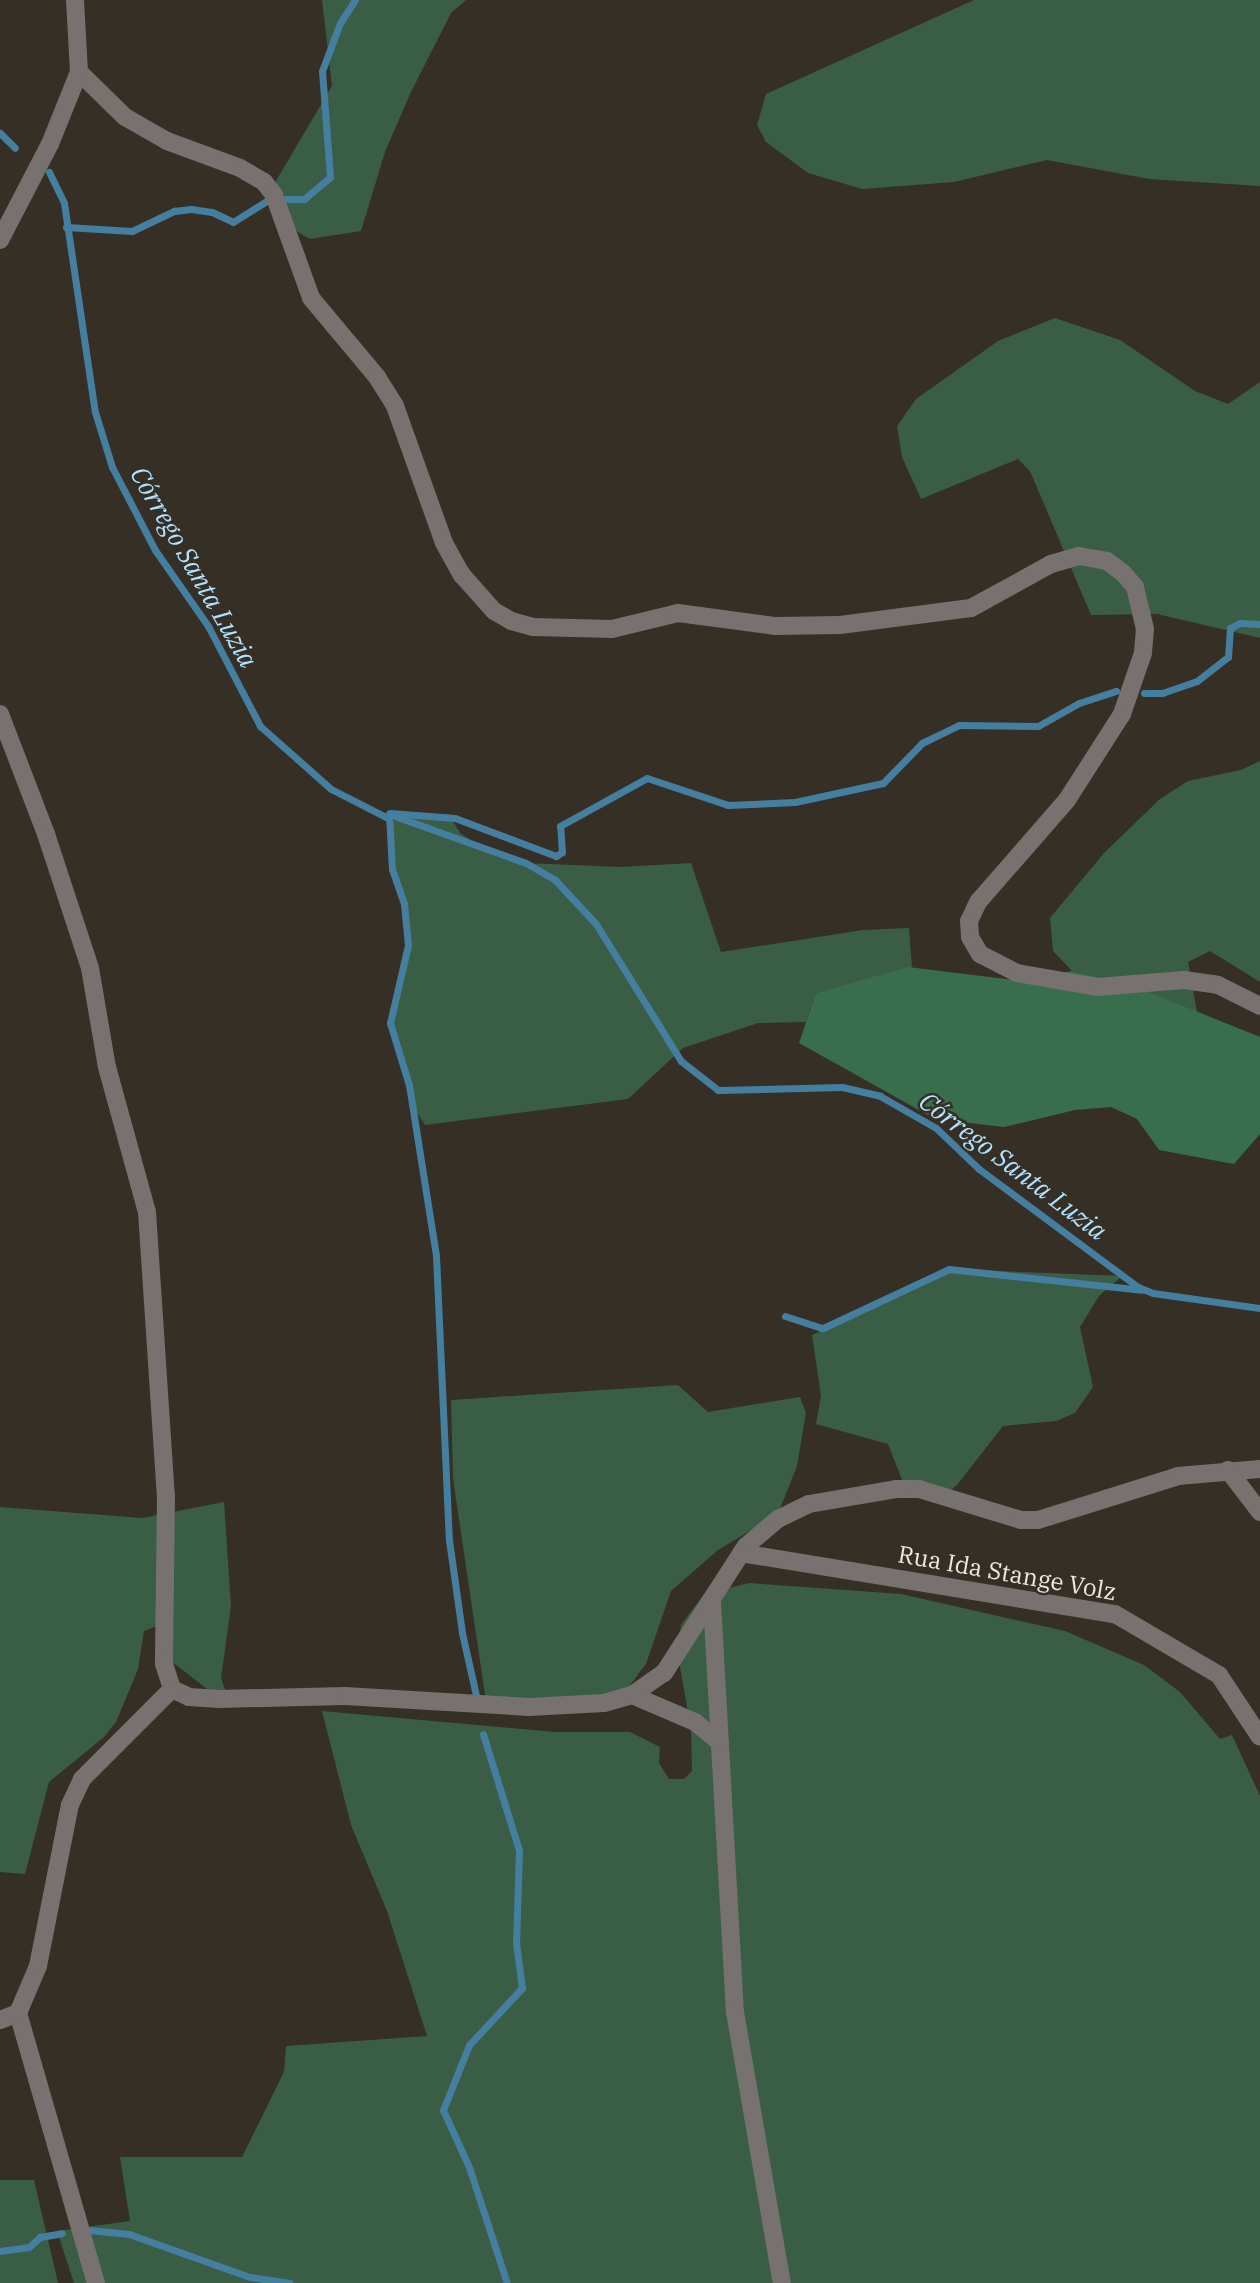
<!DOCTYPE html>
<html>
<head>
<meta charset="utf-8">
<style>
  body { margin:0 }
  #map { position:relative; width:1260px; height:2283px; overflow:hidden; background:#352f26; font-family:"IBM Plex Serif",serif }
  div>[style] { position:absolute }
  .green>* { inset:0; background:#3a5d46 }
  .forest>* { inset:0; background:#396e4d }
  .stream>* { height:7px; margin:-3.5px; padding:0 3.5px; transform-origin:3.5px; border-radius:3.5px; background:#457f9f }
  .minor>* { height:18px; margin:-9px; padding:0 9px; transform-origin:9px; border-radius:9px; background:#77716f }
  span { translate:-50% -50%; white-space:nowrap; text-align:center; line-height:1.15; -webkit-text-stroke:5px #352f26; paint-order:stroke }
  .street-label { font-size:24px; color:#ebe8e1 }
  .water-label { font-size:26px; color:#b1e2ff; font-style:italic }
</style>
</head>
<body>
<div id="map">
  <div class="green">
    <i style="clip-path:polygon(322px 0,466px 0,451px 13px,410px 94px,385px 152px,361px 231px,310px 239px,282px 223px,270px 191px,332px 86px)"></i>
    <i style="clip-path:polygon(974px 0,1260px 0,1260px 186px,1149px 179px,1047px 160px,954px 182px,862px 189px,808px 173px,766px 142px,757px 125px,766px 94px)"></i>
    <i style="clip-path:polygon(1055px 318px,1120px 340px,1195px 391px,1228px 404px,1260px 382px,1260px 638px,1157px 614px,1091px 615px,1030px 471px,1018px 459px,921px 499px,902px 457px,897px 426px,916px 399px,998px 341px)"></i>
    <i style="clip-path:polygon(1260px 761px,1260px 982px,1210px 951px,1188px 962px,1197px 1012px,1129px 984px,1072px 971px,1053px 951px,1050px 918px,1104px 853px,1160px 799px,1188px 781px,1241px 770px)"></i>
    <i style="clip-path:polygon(449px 814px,460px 833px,486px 850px,526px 863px,621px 867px,691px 863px,721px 952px,863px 930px,909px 928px,912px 968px,816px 993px,806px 1022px,758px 1023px,683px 1048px,628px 1099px,425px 1125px,409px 1100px,400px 1043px,390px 1030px,407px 963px,408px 926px,388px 831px,396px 817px)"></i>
    <i style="clip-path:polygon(949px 1269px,1122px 1276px,1099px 1296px,1080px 1327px,1093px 1387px,1075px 1413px,1056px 1421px,1003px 1426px,957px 1485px,935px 1503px,915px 1495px,902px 1480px,888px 1444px,816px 1424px,821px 1396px,812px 1335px)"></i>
    <i style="clip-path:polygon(678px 1385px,708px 1412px,800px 1397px,806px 1413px,797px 1466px,778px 1514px,718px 1550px,671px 1591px,646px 1664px,618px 1701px,487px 1708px,453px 1479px,451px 1400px)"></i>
    <i style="clip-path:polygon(224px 1502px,231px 1606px,221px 1678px,227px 1695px,207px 1689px,171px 1661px,159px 1625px,144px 1631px,138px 1669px,116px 1722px,104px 1737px,49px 1782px,25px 1874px,0 1872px,0 1507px,142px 1518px)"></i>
    <i style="clip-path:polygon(749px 1583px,901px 1594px,1065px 1631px,1144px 1665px,1180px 1692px,1220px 1739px,1232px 1735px,1260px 1796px,1260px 2283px,74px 2283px,57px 2231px,130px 2221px,120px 2157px,242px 2157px,284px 2072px,286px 2046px,427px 2036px,387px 1911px,351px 1825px,322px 1711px,555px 1732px,630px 1732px,660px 1747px,659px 1763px,669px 1779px,684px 1779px,692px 1771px,691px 1729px,677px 1650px,681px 1625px,704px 1594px)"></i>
    <i style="clip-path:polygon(0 2180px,34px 2180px,58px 2283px,0 2283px)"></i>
  </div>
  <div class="forest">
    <i style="clip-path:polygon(908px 967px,1023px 981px,1072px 971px,1129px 984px,1260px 1037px,1260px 1134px,1234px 1164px,1159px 1150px,1137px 1119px,1111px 1107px,1075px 1110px,1004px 1127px,935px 1119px,799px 1043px,816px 993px)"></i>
  </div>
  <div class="stream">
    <i style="left:0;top:133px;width:21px;rotate:45deg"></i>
    <i style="left:49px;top:172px;width:34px;rotate:64deg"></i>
    <i style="left:64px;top:203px;width:211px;rotate:81.6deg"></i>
    <i style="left:95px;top:412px;width:58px;rotate:72.8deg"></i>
    <i style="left:112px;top:467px;width:93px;rotate:62.6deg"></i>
    <i style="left:155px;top:550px;width:93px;rotate:55.1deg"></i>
    <i style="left:208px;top:626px;width:113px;rotate:62.5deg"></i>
    <i style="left:260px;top:726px;width:95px;rotate:41.6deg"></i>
    <i style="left:331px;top:789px;width:64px;rotate:27deg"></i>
    <i style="left:283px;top:199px;width:21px"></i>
    <i style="left:304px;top:199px;width:34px;rotate:-40deg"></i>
    <i style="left:330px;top:177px;width:106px;rotate:-94.3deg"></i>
    <i style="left:322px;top:71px;width:51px;rotate:-69.4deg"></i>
    <i style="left:340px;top:23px;width:27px;rotate:-57deg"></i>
    <i style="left:66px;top:227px;width:66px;rotate:3.5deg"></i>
    <i style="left:132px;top:231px;width:47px;rotate:-25.5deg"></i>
    <i style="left:174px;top:211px;width:17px;rotate:-7deg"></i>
    <i style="left:191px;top:209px;width:21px;rotate:8deg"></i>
    <i style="left:212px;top:212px;width:23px;rotate:25deg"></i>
    <i style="left:233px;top:222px;width:40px;rotate:-32deg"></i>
    <i style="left:1144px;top:693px;width:18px"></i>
    <i style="left:1162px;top:693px;width:37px;rotate:-19deg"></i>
    <i style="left:1197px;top:681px;width:39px;rotate:-38deg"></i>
    <i style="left:1228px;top:657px;width:29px;rotate:-86deg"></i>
    <i style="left:1230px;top:628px;width:11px;rotate:-27deg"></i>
    <i style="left:1240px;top:623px;width:20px;rotate:3deg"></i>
    <i style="left:390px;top:813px;width:65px;rotate:4.4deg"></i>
    <i style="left:455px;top:818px;width:108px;rotate:20.6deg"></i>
    <i style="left:556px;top:856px;width:7px;rotate:-34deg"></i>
    <i style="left:562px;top:852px;width:26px;rotate:-94deg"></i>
    <i style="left:560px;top:826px;width:99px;rotate:-28.9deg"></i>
    <i style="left:647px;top:778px;width:85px;rotate:18.4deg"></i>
    <i style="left:728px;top:805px;width:67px;rotate:-2.6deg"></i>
    <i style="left:795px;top:802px;width:90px;rotate:-12.2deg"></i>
    <i style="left:883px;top:783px;width:56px;rotate:-45.7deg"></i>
    <i style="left:922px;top:743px;width:41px;rotate:-25.9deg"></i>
    <i style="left:959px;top:725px;width:79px;rotate:0.7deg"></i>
    <i style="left:1038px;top:726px;width:47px;rotate:-29.3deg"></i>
    <i style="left:1079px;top:703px;width:39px;rotate:-18deg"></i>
    <i style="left:389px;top:814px;width:145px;rotate:19.7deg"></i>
    <i style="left:526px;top:863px;width:34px;rotate:30deg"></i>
    <i style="left:555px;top:880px;width:60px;rotate:47deg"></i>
    <i style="left:596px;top:924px;width:161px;rotate:58.2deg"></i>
    <i style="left:681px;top:1061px;width:47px;rotate:38.1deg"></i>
    <i style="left:718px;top:1090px;width:124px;rotate:-1.4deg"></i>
    <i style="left:842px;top:1087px;width:39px;rotate:13deg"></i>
    <i style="left:880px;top:1096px;width:64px;rotate:29.7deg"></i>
    <i style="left:936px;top:1128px;width:59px;rotate:43.6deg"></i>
    <i style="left:979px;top:1169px;width:198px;rotate:36.6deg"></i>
    <i style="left:1138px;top:1287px;width:16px;rotate:22deg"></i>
    <i style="left:1153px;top:1293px;width:108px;rotate:8deg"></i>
    <i style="left:389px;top:814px;width:55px;rotate:86.9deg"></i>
    <i style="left:392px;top:869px;width:37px;rotate:71deg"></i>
    <i style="left:404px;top:904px;width:41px;rotate:84.4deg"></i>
    <i style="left:408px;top:945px;width:80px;rotate:103deg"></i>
    <i style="left:390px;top:1023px;width:65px;rotate:73deg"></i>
    <i style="left:409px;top:1085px;width:173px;rotate:81deg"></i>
    <i style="left:436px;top:1256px;width:284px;rotate:87.4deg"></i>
    <i style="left:449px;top:1540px;width:94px;rotate:82deg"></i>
    <i style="left:462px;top:1633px;width:64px;rotate:77.3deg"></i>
    <i style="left:785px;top:1316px;width:40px;rotate:18deg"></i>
    <i style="left:823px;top:1328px;width:139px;rotate:-25.1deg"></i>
    <i style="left:949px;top:1269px;width:193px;rotate:6.2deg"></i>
    <i style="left:483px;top:1734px;width:121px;rotate:72.8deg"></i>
    <i style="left:519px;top:1850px;width:93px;rotate:91.8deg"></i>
    <i style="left:516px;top:1943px;width:45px;rotate:82.4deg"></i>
    <i style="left:522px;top:1988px;width:78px;rotate:132.9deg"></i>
    <i style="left:469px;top:2045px;width:70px;rotate:111.8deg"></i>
    <i style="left:443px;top:2110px;width:63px;rotate:65.5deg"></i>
    <i style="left:469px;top:2167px;width:122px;rotate:71.9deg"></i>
    <i style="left:89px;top:2230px;width:40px;rotate:5.7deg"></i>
    <i style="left:129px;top:2234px;width:128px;rotate:19.6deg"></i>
    <i style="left:250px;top:2277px;width:40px;rotate:8.5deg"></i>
    <i style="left:0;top:2251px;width:29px;rotate:-8deg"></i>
    <i style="left:29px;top:2247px;width:15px;rotate:-42deg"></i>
    <i style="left:40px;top:2237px;width:22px;rotate:-10deg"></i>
  </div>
  <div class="minor">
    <i style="left:79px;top:72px;width:64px;rotate:44.4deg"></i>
    <i style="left:125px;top:117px;width:48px;rotate:29.7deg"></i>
    <i style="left:167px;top:141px;width:78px;rotate:20.3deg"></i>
    <i style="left:240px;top:168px;width:28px;rotate:30deg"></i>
    <i style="left:264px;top:182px;width:16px;rotate:52deg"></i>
    <i style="left:274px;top:195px;width:109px;rotate:70.2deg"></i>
    <i style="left:311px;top:298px;width:103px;rotate:50.1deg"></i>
    <i style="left:377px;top:377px;width:34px;rotate:58deg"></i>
    <i style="left:395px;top:406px;width:145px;rotate:70.3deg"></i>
    <i style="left:444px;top:543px;width:37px;rotate:61deg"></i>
    <i style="left:462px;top:575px;width:48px;rotate:48.4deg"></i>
    <i style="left:494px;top:611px;width:20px;rotate:30deg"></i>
    <i style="left:511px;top:621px;width:23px;rotate:15deg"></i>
    <i style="left:533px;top:627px;width:79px;rotate:1.5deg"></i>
    <i style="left:612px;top:629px;width:68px;rotate:-13.6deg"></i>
    <i style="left:678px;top:613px;width:99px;rotate:7.6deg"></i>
    <i style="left:776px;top:626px;width:64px;rotate:-0.9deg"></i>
    <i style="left:840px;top:625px;width:132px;rotate:-7.4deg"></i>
    <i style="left:971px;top:608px;width:91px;rotate:-28.8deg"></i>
    <i style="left:1051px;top:564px;width:29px;rotate:-16deg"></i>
    <i style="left:1079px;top:556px;width:28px;rotate:10deg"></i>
    <i style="left:1107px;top:561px;width:20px;rotate:37deg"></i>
    <i style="left:1123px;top:573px;width:18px;rotate:49deg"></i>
    <i style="left:1135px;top:587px;width:43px;rotate:76.6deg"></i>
    <i style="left:1145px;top:629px;width:24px;rotate:95deg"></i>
    <i style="left:1143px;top:653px;width:65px;rotate:109deg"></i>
    <i style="left:1122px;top:714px;width:102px;rotate:122.6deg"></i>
    <i style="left:1067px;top:800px;width:135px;rotate:131.1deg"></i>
    <i style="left:978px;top:902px;width:21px;rotate:115deg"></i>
    <i style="left:969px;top:921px;width:16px;rotate:86deg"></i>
    <i style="left:970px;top:937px;width:20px;rotate:60deg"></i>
    <i style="left:980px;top:954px;width:42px;rotate:27.2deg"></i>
    <i style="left:1017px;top:973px;width:81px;rotate:9.9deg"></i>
    <i style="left:1097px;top:987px;width:87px;rotate:-4.6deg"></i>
    <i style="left:1184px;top:980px;width:34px;rotate:8deg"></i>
    <i style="left:1218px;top:985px;width:47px;rotate:26.6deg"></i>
    <i style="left:0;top:240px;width:108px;rotate:-62.5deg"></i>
    <i style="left:50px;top:144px;width:78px;rotate:-68.1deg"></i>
    <i style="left:79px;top:72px;width:72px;rotate:-93.2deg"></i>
    <i style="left:0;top:714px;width:129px;rotate:69deg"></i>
    <i style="left:46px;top:834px;width:141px;rotate:71.8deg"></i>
    <i style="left:90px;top:968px;width:100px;rotate:80.3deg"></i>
    <i style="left:107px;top:1067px;width:150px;rotate:74.6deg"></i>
    <i style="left:147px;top:1212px;width:285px;rotate:86.2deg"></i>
    <i style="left:166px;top:1496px;width:168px;rotate:90.7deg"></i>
    <i style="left:164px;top:1664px;width:26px;rotate:72deg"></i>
    <i style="left:172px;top:1689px;width:19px;rotate:25deg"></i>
    <i style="left:189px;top:1697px;width:30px;rotate:4deg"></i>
    <i style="left:219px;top:1699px;width:126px;rotate:-1.4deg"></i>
    <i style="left:345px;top:1696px;width:184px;rotate:3.4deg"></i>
    <i style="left:529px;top:1707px;width:75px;rotate:-3.1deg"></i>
    <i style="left:604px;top:1703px;width:29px;rotate:-16deg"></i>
    <i style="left:632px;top:1695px;width:39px;rotate:-35deg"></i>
    <i style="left:664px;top:1673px;width:151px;rotate:-57.2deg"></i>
    <i style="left:746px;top:1546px;width:42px;rotate:-40.2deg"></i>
    <i style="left:778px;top:1519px;width:34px;rotate:-26deg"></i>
    <i style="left:809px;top:1504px;width:88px;rotate:-9.8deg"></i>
    <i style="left:896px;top:1489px;width:23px"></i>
    <i style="left:919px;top:1489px;width:107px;rotate:16.9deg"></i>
    <i style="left:1021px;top:1520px;width:17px"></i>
    <i style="left:1038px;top:1520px;width:147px;rotate:-17.4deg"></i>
    <i style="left:1178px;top:1476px;width:82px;rotate:-4.9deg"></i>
    <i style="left:1228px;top:1470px;width:53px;rotate:52.7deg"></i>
    <i style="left:741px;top:1553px;width:379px;rotate:9.3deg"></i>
    <i style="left:1115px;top:1614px;width:121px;rotate:30.4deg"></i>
    <i style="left:1219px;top:1675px;width:74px;rotate:56.5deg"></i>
    <i style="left:712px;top:1602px;width:411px;rotate:86.8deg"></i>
    <i style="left:735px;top:2012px;width:275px;rotate:80.2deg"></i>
    <i style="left:632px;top:1695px;width:69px;rotate:23.2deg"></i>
    <i style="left:695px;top:1722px;width:32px;rotate:39deg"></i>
    <i style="left:18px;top:2013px;width:281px;rotate:73.9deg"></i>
    <i style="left:0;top:2020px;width:19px;rotate:-21deg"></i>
    <i style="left:18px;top:2013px;width:51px;rotate:-66.9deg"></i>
    <i style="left:38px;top:1966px;width:164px;rotate:-78.8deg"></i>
    <i style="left:70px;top:1805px;width:29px;rotate:-65deg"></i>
    <i style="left:82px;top:1779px;width:127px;rotate:-45deg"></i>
  </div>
  <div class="street-label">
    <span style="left:1007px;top:1573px;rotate:10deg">Rua Ida Stange Volz</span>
  </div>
  <div class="water-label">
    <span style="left:194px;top:567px;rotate:60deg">Córrego Santa Luzia</span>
    <span style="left:1013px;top:1166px;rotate:37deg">Córrego Santa Luzia</span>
  </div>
</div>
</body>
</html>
